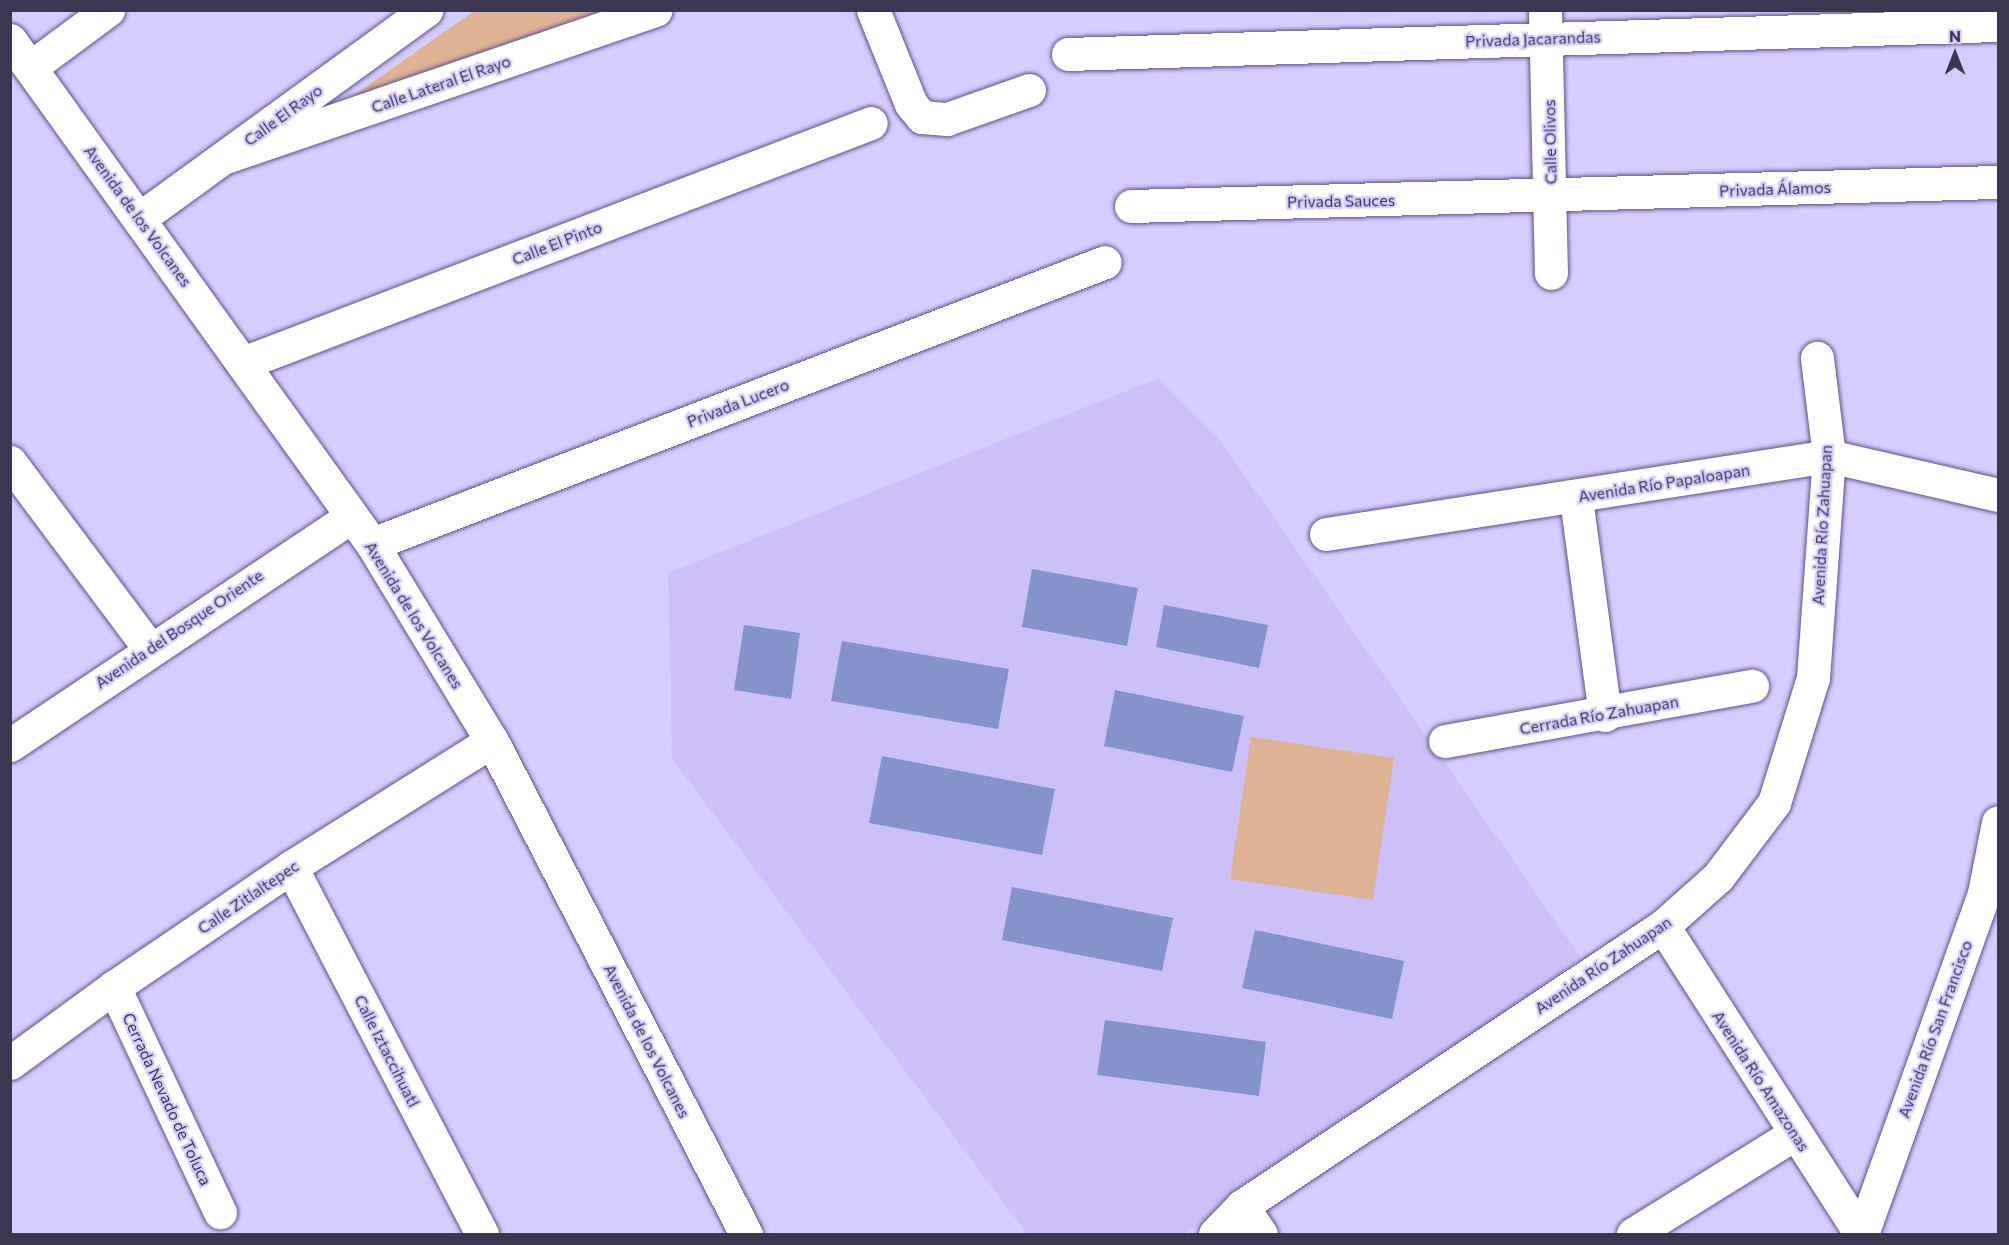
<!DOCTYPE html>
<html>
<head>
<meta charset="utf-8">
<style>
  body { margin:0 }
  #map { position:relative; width:2009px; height:1245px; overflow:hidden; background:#d6cdff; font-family:Commissioner,sans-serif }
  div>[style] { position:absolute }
  .built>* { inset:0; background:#cbc1f8 }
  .green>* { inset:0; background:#dfb195 }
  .building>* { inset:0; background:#8593cd }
  .roads { filter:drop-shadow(0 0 2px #5e5289) drop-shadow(0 0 2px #5e5289) }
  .minor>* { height:33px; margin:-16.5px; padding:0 16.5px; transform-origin:16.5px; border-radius:16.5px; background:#fff }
  .tertiary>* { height:33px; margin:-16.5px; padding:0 16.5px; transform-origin:16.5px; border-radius:16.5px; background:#fff }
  span { translate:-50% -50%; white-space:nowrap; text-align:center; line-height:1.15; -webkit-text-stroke:4.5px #d6cdff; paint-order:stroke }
  .street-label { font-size:16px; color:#3c3751 }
  .frame { position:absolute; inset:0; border:12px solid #3c3751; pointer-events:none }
  .north { position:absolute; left:1925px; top:24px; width:60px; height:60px; -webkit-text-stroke:4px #d6cdff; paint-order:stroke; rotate:0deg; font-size:16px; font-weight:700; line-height:24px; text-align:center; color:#3c3751 }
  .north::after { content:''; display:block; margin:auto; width:21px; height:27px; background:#3c3751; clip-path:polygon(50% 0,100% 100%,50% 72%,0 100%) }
</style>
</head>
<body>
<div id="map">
  <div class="built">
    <i style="clip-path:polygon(1159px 378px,1218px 437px,1581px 958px,1184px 1234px,1027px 1234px,672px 759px,668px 573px)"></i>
  </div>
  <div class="green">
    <i style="clip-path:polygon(474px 11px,608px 11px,339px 106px)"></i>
    <i style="clip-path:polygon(1251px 737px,1394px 758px,1373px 900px,1230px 879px)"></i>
  </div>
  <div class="building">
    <i style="clip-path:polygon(1032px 569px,1138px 588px,1127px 646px,1022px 627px)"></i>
    <i style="clip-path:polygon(1164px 605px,1268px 625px,1259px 668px,1156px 647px)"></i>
    <i style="clip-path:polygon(744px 625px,800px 633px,791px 699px,734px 690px)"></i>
    <i style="clip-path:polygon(842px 641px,1009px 669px,998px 729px,831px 701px)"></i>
    <i style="clip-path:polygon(1115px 690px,1244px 716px,1232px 772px,1104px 746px)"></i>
    <i style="clip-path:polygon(882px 756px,1055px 789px,1042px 855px,869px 823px)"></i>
    <i style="clip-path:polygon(1012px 887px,1173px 918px,1162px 971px,1002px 940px)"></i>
    <i style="clip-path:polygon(1255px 930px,1404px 961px,1392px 1019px,1242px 988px)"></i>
    <i style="clip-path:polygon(1105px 1020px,1266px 1042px,1259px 1096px,1097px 1075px)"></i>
  </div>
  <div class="roads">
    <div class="minor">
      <i style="left:873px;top:10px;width:101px;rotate:68deg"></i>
      <i style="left:911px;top:104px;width:17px;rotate:50deg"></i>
      <i style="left:922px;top:117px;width:25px;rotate:5deg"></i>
      <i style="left:947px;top:119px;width:87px;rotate:-19.5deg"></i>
      <i style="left:1545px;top:10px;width:263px;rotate:88.7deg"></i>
      <i style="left:1068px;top:54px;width:930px;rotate:-1.79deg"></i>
      <i style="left:31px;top:67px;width:96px;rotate:-36.5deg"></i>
      <i style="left:226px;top:157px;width:454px;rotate:-18.9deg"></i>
      <i style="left:1131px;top:206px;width:867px;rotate:-1.59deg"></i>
      <i style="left:140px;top:218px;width:354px;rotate:-36deg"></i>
      <i style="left:243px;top:363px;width:672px;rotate:-20.92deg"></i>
      <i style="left:10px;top:462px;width:234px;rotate:53.2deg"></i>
      <i style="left:1576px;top:498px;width:219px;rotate:82.4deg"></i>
      <i style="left:1326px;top:534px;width:509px;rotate:-8.81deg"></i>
      <i style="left:1829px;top:456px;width:173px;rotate:13deg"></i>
      <i style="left:372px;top:544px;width:785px;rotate:-21.04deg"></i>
      <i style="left:1445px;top:741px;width:312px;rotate:-10.2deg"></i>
      <i style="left:10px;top:745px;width:409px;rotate:-33.8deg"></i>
      <i style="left:291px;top:867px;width:414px;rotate:62.5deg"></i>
      <i style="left:1663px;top:926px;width:366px;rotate:57.3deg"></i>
      <i style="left:114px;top:987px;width:249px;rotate:64.8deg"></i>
      <i style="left:10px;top:1063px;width:129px;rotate:-36.2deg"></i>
      <i style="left:114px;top:987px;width:214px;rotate:-34.1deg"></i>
      <i style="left:291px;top:867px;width:237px;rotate:-32.1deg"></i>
      <i style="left:1242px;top:1206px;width:34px;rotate:56deg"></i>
      <i style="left:1215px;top:1234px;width:39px;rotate:-46deg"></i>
      <i style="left:1242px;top:1206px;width:506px;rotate:-33.63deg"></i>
      <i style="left:1663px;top:926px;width:74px;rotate:-41.7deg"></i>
      <i style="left:1718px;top:877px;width:93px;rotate:-52.9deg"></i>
      <i style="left:1774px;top:803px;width:131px;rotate:-72.7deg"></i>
      <i style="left:1813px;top:678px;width:223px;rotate:-85.9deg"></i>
      <i style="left:1829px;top:456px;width:99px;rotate:-97deg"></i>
      <i style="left:1633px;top:1234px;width:190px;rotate:-31.8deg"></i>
      <i style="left:1862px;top:1234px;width:362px;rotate:-70.3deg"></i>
      <i style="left:1984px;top:893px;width:72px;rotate:-78.8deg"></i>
    </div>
    <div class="tertiary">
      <i style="left:10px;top:40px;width:621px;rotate:54.31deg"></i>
      <i style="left:372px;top:544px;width:231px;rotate:58.7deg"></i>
      <i style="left:492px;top:741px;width:555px;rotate:62.74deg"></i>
    </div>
  </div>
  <div class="street-label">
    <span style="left:1533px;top:39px;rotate:-2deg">Privada Jacarandas</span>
    <span style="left:441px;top:84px;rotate:-19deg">Calle Lateral El Rayo</span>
    <span style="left:283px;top:115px;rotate:-36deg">Calle El Rayo</span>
    <span style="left:1550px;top:142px;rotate:-91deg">Calle Olivos</span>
    <span style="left:1775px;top:189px;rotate:-2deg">Privada Álamos</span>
    <span style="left:1341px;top:201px;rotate:-1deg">Privada Sauces</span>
    <span style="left:138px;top:216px;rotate:54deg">Avenida de los Volcanes</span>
    <span style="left:557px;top:243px;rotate:-21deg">Calle El Pinto</span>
    <span style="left:738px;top:403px;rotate:-21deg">Privada Lucero</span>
    <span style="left:1664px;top:483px;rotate:-9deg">Avenida Río Papaloapan</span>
    <span style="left:1822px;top:525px;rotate:-87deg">Avenida Río Zahuapan</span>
    <span style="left:414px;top:615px;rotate:58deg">Avenida de los Volcanes</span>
    <span style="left:179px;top:629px;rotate:-34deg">Avenida del Bosque Oriente</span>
    <span style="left:1599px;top:715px;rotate:-10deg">Cerrada Río Zahuapan</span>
    <span style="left:248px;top:897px;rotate:-34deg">Calle Zitlaltepec</span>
    <span style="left:1603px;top:965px;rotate:-34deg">Avenida Río Zahuapan</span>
    <span style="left:1935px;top:1029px;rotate:-70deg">Avenida Río San Francisco</span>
    <span style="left:647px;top:1041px;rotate:63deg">Avenida de los Volcanes</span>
    <span style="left:387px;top:1051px;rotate:63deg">Calle Iztaccihuatl</span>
    <span style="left:1761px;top:1081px;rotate:57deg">Avenida Río Amazonas</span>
    <span style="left:167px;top:1099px;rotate:65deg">Cerrada Nevado de Toluca</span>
  </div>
  <div class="frame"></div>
  <div class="north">N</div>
</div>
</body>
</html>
